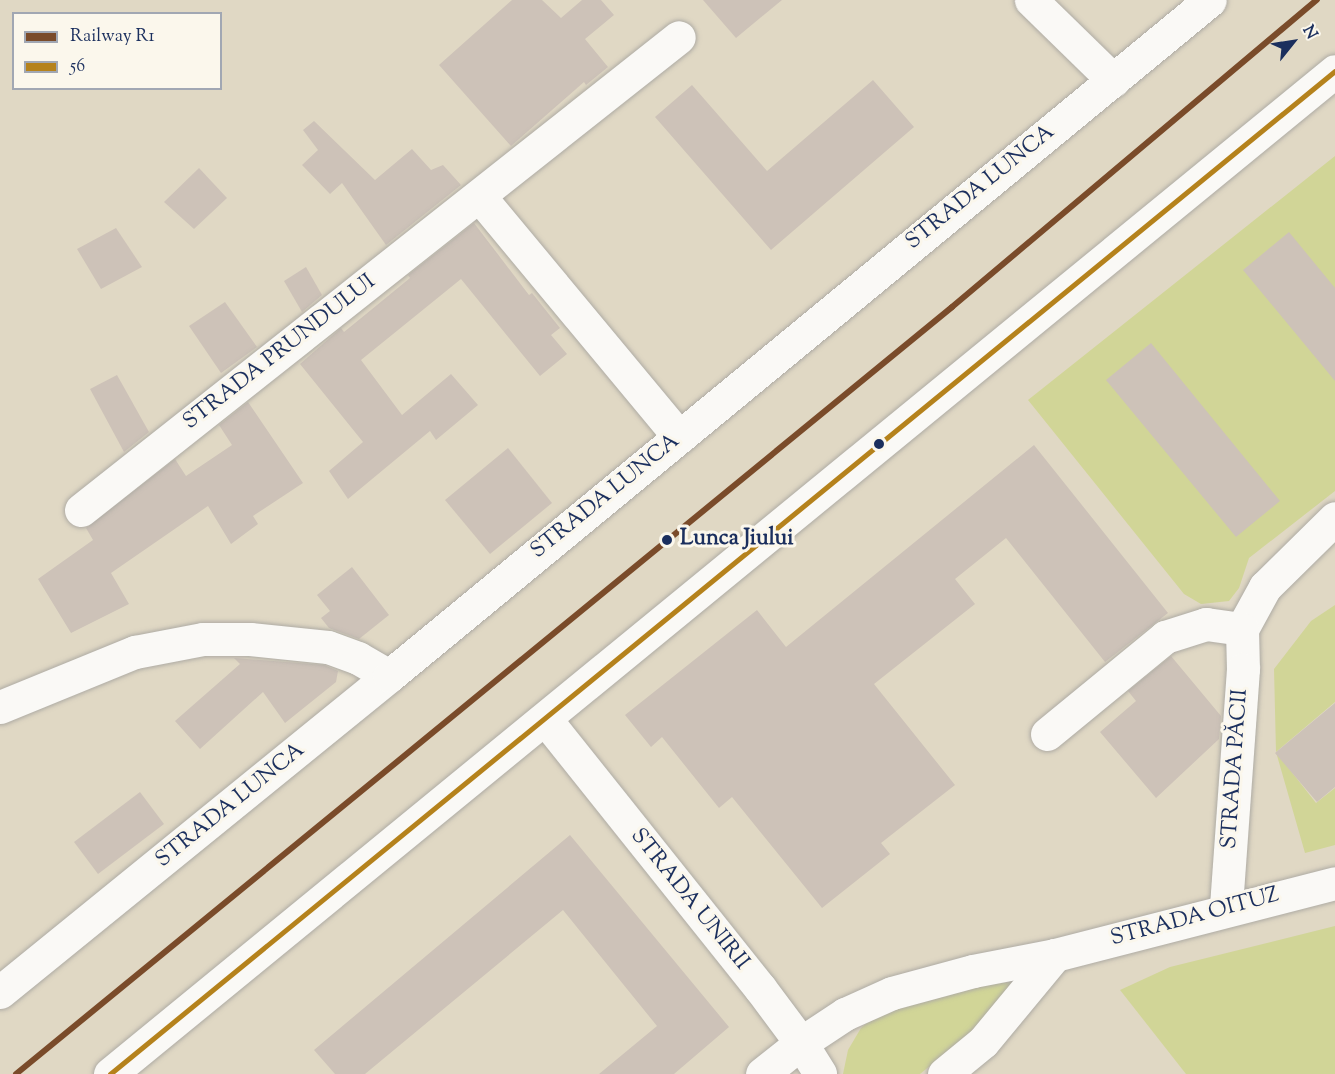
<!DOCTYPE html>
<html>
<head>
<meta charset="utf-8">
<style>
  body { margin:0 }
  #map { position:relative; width:1335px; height:1074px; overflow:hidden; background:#e0d8c4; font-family:"Sorts Mill Goudy",serif }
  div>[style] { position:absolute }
  .green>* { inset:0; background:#d1d597 }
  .building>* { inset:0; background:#cdc2b8 }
  .roads { filter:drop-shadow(0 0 2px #aeaba4) drop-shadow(0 0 2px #aeaba4) }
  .minor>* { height:33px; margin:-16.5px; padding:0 16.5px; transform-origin:16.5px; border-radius:16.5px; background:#faf9f6 }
  .major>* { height:33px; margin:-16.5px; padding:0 16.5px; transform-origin:16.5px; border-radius:16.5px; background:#faf9f6 }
  .bus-1>* { height:4.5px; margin:-2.25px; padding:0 2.25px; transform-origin:2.25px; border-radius:2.25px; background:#b5821c }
  .rail-1>* { height:6px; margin:-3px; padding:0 3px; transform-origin:3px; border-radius:3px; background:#7a4b2a }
  .dots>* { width:16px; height:16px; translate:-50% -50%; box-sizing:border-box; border:3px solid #fbf7ec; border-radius:50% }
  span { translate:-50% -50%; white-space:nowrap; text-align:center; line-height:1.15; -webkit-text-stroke:6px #fbf7ec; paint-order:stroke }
  .street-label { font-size:22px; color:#1b2f5e }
  .stop-label { font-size:22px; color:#1b2f5e; font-weight:700 }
  .left { translate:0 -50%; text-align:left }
  .legend { position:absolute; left:12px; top:12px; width:210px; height:78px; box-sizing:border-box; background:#fbf7ec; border:2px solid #a1a7b3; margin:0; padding:8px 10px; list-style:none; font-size:18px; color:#1b2f5e }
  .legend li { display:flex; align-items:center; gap:12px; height:30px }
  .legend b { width:30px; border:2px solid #a1a7b3 }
  .north { position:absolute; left:1263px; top:12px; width:60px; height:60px; -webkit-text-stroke:4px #fbf7ec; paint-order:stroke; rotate:60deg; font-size:16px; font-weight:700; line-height:24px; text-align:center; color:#1b2f5e }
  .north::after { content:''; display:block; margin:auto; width:21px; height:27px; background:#1b2f5e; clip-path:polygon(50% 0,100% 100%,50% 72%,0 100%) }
</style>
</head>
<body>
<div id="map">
  <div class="green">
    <i style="clip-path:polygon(1335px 156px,1335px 491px,1249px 558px,1239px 588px,1229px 601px,1201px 604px,1184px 594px,1028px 400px)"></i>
    <i style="clip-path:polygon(1335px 605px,1335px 702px,1276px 752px,1316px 803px,1335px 788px,1335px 845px,1305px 853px,1276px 752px,1274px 669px,1311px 621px)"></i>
    <i style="clip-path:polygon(1335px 926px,1335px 1074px,1186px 1074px,1120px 990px,1170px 967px)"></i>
    <i style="clip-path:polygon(1021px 981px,967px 1036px,920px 1074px,843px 1074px,848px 1050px,861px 1028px,879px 1013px,956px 988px)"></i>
  </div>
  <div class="building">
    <i style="clip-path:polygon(512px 0,542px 0,561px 18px,582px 0,601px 0,614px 15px,585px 39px,608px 67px,586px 85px,584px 82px,511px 146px,439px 65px)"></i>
    <i style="clip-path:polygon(703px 0,782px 0,736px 38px)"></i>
    <i style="clip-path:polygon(873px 80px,914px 127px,771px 250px,655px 117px,692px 85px,767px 171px)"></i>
    <i style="clip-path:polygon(314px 121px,375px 180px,412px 149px,431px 170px,443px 165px,461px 185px,386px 245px,342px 183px,330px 194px,302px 165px,318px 150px,303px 130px)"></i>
    <i style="clip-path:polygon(199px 168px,227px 198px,194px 229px,164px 202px)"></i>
    <i style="clip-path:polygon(474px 223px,529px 295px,532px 293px,560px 328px,551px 335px,567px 354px,540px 376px,461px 279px,361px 360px,402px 415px,451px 374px,478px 405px,436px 440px,430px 431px,348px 499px,329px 471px,363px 442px,300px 364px,341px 328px,344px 332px,410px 278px,408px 275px)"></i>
    <i style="clip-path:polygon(116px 228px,142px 267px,101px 289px,77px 249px)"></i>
    <i style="clip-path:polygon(1289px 232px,1335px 288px,1335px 381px,1243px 270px)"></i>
    <i style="clip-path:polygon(306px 267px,322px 295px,302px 312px,284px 281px)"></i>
    <i style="clip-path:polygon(225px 302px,257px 347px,221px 373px,189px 326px)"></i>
    <i style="clip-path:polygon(1151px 343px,1280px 501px,1236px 537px,1106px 380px)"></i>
    <i style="clip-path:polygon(117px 375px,149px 432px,124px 452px,90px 389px)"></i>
    <i style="clip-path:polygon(248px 402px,303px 483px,253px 516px,258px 524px,231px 544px,208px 506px,111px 573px,129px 604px,71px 633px,38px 579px,93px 540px,86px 528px,175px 459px,186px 476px,232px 445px,219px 425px)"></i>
    <i style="clip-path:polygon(1034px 445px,1168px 613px,1105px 662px,1006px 538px,955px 579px,975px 604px,874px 684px,955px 785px,881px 843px,890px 854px,822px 908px,732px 797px,719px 808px,662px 737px,651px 747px,625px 715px,757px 610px,786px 647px)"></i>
    <i style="clip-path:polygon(508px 448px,552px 503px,490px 554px,445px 500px)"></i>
    <i style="clip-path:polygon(352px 567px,389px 615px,359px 639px,329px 628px,321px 618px,330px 611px,317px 595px)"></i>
    <i style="clip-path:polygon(1171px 656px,1221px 716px,1219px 739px,1156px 798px,1100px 732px,1136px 701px,1128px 691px)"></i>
    <i style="clip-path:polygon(234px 658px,324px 665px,338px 671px,336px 682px,285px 723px,263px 692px,200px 749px,175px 721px,240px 664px)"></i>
    <i style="clip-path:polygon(1335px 703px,1335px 787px,1317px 802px,1275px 753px)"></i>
    <i style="clip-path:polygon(140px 792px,164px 824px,98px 874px,74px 842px)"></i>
    <i style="clip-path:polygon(570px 835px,729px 1027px,674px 1074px,599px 1074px,657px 1026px,563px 910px,365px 1074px,335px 1074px,314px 1050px)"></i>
  </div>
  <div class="roads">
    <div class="minor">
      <i style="left:1031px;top:0;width:115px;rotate:44.3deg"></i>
      <i style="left:480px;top:197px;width:312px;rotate:50.3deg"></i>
      <i style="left:81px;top:510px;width:762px;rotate:-38.34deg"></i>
      <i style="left:1242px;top:629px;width:48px;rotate:-61.3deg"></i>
      <i style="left:1265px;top:587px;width:98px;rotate:-44.6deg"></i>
      <i style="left:0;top:707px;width:146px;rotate:-22.2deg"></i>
      <i style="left:135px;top:652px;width:69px;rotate:-10.8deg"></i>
      <i style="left:203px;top:639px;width:47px"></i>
      <i style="left:250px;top:639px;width:78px;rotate:5.9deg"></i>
      <i style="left:328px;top:647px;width:32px;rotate:20deg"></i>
      <i style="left:358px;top:658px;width:36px;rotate:30deg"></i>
      <i style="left:546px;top:720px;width:343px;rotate:51.4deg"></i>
      <i style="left:760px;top:988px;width:69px;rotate:53.3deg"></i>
      <i style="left:801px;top:1043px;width:36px;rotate:58deg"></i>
      <i style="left:1047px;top:734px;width:153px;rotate:-39.4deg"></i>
      <i style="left:1165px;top:637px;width:43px;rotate:-17.6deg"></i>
      <i style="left:1206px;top:624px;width:36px;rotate:8deg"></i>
      <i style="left:1242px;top:629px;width:40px;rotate:88.6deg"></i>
      <i style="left:1243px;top:669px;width:241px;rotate:94.1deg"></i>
      <i style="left:0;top:992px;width:501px;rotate:-39.09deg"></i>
      <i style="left:389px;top:676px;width:1063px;rotate:-39.47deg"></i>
      <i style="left:762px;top:1074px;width:50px;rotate:-38.5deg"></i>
      <i style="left:801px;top:1043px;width:53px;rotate:-33.4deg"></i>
      <i style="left:845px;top:1014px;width:51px;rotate:-24.1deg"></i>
      <i style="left:892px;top:993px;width:84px;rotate:-15.2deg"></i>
      <i style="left:973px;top:971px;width:84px;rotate:-11deg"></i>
      <i style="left:1055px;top:955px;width:289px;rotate:-14.4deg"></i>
      <i style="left:944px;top:1074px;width:50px;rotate:-39.4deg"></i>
      <i style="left:983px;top:1042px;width:113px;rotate:-50.4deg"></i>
    </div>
    <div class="major">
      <i style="left:110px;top:1074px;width:1583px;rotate:-39.31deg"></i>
    </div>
  </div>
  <div class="bus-1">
    <i style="left:110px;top:1074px;width:1583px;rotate:-39.31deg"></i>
  </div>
  <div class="rail-1">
    <i style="left:16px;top:1074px;width:1210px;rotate:-39.33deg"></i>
    <i style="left:952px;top:307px;width:477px;rotate:-40.1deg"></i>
  </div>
  <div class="dots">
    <i style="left:879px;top:444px;background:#1b2f5e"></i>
    <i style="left:667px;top:540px;background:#1b2f5e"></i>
  </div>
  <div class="street-label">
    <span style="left:981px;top:188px;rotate:-39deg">STRADA LUNCA</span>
    <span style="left:280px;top:353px;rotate:-38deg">STRADA PRUNDULUI</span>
    <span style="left:606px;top:497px;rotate:-39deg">STRADA LUNCA</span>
    <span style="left:1236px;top:769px;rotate:-86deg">STRADA PĂCII</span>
    <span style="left:231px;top:806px;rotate:-39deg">STRADA LUNCA</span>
    <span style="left:689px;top:900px;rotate:51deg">STRADA UNIRII</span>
    <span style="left:1195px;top:918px;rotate:-15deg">STRADA OITUZ</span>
  </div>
  <div class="stop-label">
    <span class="left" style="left:680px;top:540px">Lunca Jiului</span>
  </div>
  <ul class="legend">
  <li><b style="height:8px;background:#7a4b2a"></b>Railway R1</li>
  <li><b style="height:8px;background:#b5821c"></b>56</li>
  </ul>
  <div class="north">N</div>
</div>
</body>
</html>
